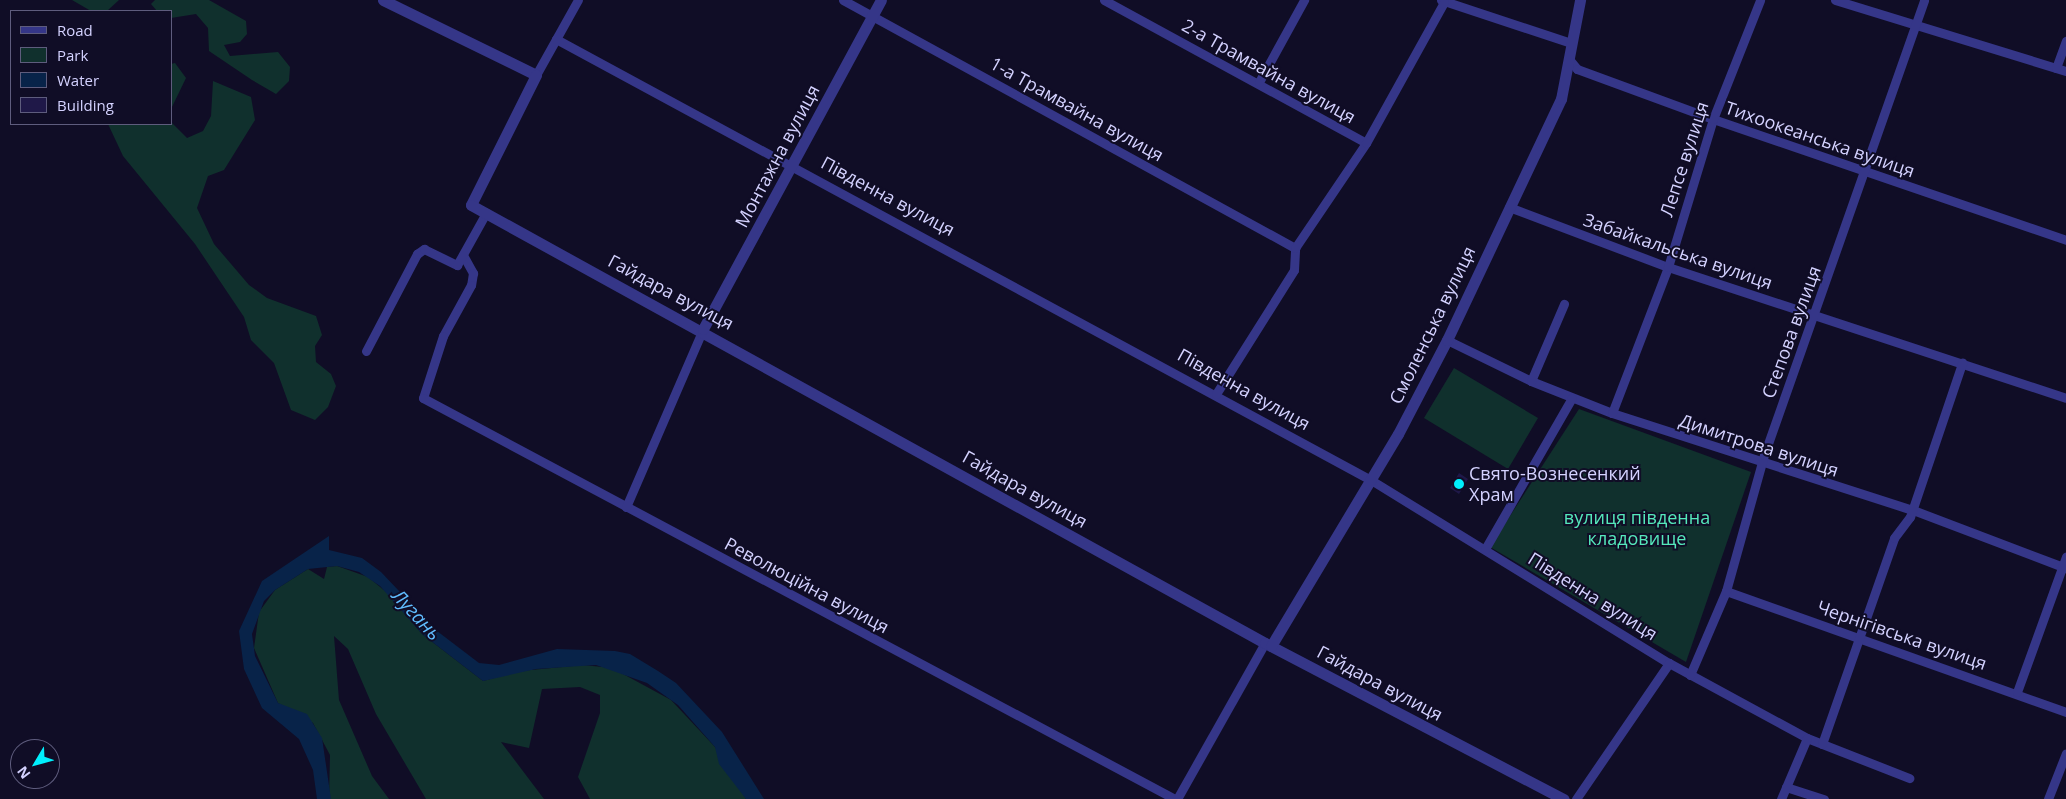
<!DOCTYPE html>
<html>
<head>
<meta charset="utf-8">
<style>
  body { margin:0 }
  #map { position:relative; width:2066px; height:799px; overflow:hidden; background:#100d26; font-family:"Open Sans",sans-serif }
  div>[style] { position:absolute }
  .green>* { inset:0; background:#10302d }
  .water>* { inset:0; background:#082349 }
  .building>* { inset:0; background:#1f1848 }
  .minor>* { height:9px; margin:-4.5px; padding:0 4.5px; transform-origin:4.5px; border-radius:4.5px; background:#353688 }
  .tertiary>* { height:11px; margin:-5.5px; padding:0 5.5px; transform-origin:5.5px; border-radius:5.5px; background:#353688 }
  .dots>* { width:14px; height:14px; translate:-50% -50%; box-sizing:border-box; border:2px solid #100d26; border-radius:50% }
  span { translate:-50% -50%; white-space:nowrap; text-align:center; line-height:1.15; -webkit-text-stroke:4px #100d26; paint-order:stroke }
  .street-label { font-size:18px; color:#d4d2ff }
  .poi-label { font-size:18px; color:#d4d2ff }
  .left { translate:0 -50%; text-align:left }
  .park-label { font-size:18px; color:#55e8bb }
  .water-label { font-size:19px; color:#60bdff; font-style:italic }
  .legend { position:absolute; left:10px; top:10px; width:162px; height:115px; box-sizing:border-box; background:#100d26; border:1px solid #5e5c7d; margin:0; padding:6px 9px; list-style:none; font-size:15px; color:#d4d2ff }
  .legend li { display:flex; align-items:center; gap:10px; height:25px }
  .legend b { width:25px; border:1px solid #5e5c7d }
  .north { position:absolute; left:10px; top:739px; width:50px; height:50px; box-sizing:border-box; background:#100d26; border:1px solid #5e5c7d; border-radius:50%; rotate:233deg; font-size:14px; font-weight:700; line-height:20px; text-align:center; color:#d4d2ff }
  .north::after { content:''; display:block; margin:auto; width:18px; height:22px; background:#00f0fd; clip-path:polygon(50% 0,100% 100%,50% 72%,0 100%) }
</style>
</head>
<body>
<div id="map">
  <div class="green">
    <i style="clip-path:polygon(72px 0,119px 0,107px 11px,91px 11px)"></i>
    <i style="clip-path:polygon(155px 0,209px 0,246px 21px,247px 34px,240px 42px,224px 45px,230px 56px,278px 52px,290px 67px,289px 81px,276px 94px,252px 80px,209px 51px,208px 28px,196px 14px,171px 18px,171px 11px,157px 11px,151px 4px)"></i>
    <i style="clip-path:polygon(175px 63px,186px 78px,171px 109px,171px 64px)"></i>
    <i style="clip-path:polygon(213px 81px,251px 97px,255px 120px,224px 170px,208px 176px,197px 208px,214px 244px,249px 285px,267px 298px,316px 316px,322px 335px,315px 346px,316px 362px,331px 374px,336px 386px,328px 407px,315px 420px,291px 410px,274px 363px,251px 340px,244px 317px,195px 244px,123px 156px,108px 124px,171px 122px,187px 138px,203px 131px,211px 116px)"></i>
    <i style="clip-path:polygon(1454px 368px,1538px 418px,1508px 469px,1424px 418px)"></i>
    <i style="clip-path:polygon(1579px 409px,1751px 472px,1686px 662px,1490px 547px)"></i>
    <i style="clip-path:polygon(337px 566px,368px 577px,391px 596px,422px 634px,483px 681px,520px 671px,583px 665px,612px 668px,671px 700px,715px 747px,746px 799px,590px 799px,578px 777px,600px 713px,600px 695px,580px 687px,542px 689px,529px 748px,501px 742px,544px 799px,426px 799px,376px 714px,348px 649px,334px 636px,339px 700px,372px 776px,389px 799px,329px 799px,330px 755px,313px 723px,278px 703px,254px 648px,259px 612px,275px 590px,308px 569px,324px 579px,327px 567px)"></i>
  </div>
  <div class="water">
    <i style="clip-path:polygon(329px 536px,329px 550px,362px 558px,381px 572px,437px 631px,479px 663px,499px 665px,557px 649px,615px 651px,630px 654px,658px 671px,676px 683px,722px 732px,764px 799px,746px 799px,719px 764px,715px 747px,678px 705px,647px 683px,596px 665px,536px 669px,483px 681px,422px 634px,380px 586px,359px 572px,337px 566px,308px 569px,275px 590px,264px 601px,252px 634px,255px 656px,278px 703px,307px 714px,322px 738px,331px 799px,317px 799px,313px 770px,299px 739px,262px 708px,244px 669px,239px 631px,262px 581px)"></i>
  </div>
  <div class="building">
    <i style="clip-path:polygon(1459px 473px,1468px 479px,1459px 494px,1450px 488px)"></i>
  </div>
  <div class="minor">
    <i style="left:843px;top:0;width:516px;rotate:28.75deg"></i>
    <i style="left:1104px;top:0;width:298px;rotate:28.6deg"></i>
    <i style="left:1441px;top:0;width:137px;rotate:18.3deg"></i>
    <i style="left:1835px;top:0;width:242px;rotate:17.1deg"></i>
    <i style="left:556px;top:39px;width:927px;rotate:28.42deg"></i>
    <i style="left:1371px;top:480px;width:350px;rotate:31.6deg"></i>
    <i style="left:1669px;top:663px;width:157px;rotate:28.5deg"></i>
    <i style="left:1807px;top:738px;width:110px;rotate:21.4deg"></i>
    <i style="left:1569px;top:59px;width:13px;rotate:51deg"></i>
    <i style="left:1577px;top:69px;width:145px;rotate:20.2deg"></i>
    <i style="left:1713px;top:119px;width:373px;rotate:18.9deg"></i>
    <i style="left:2056px;top:68px;width:29px;rotate:-70deg"></i>
    <i style="left:536px;top:75px;width:86px;rotate:-60.8deg"></i>
    <i style="left:1259px;top:82px;width:94px;rotate:-61.2deg"></i>
    <i style="left:1509px;top:207px;width:170px;rotate:20.7deg"></i>
    <i style="left:1668px;top:267px;width:419px;rotate:18.2deg"></i>
    <i style="left:463px;top:255px;width:21px;rotate:61deg"></i>
    <i style="left:473px;top:273px;width:12px;rotate:99deg"></i>
    <i style="left:471px;top:285px;width:58px;rotate:118.8deg"></i>
    <i style="left:443px;top:336px;width:65px;rotate:107.9deg"></i>
    <i style="left:423px;top:398px;width:852px;rotate:28.07deg"></i>
    <i style="left:1447px;top:340px;width:93px;rotate:26deg"></i>
    <i style="left:1531px;top:381px;width:87px;rotate:21.6deg"></i>
    <i style="left:1612px;top:413px;width:316px;rotate:17.9deg"></i>
    <i style="left:1913px;top:510px;width:164px;rotate:20.8deg"></i>
    <i style="left:366px;top:351px;width:110px;rotate:-62.3deg"></i>
    <i style="left:417px;top:254px;width:9px;rotate:-36deg"></i>
    <i style="left:424px;top:249px;width:37px;rotate:26deg"></i>
    <i style="left:457px;top:265px;width:60px;rotate:-60.9deg"></i>
    <i style="left:1531px;top:381px;width:84px;rotate:-66.8deg"></i>
    <i style="left:1216px;top:394px;width:146px;rotate:-57.8deg"></i>
    <i style="left:1294px;top:270px;width:22px;rotate:-87deg"></i>
    <i style="left:1295px;top:248px;width:127px;rotate:-55.9deg"></i>
    <i style="left:1366px;top:143px;width:161px;rotate:-61deg"></i>
    <i style="left:1612px;top:413px;width:156px;rotate:-69deg"></i>
    <i style="left:1668px;top:267px;width:155px;rotate:-73.1deg"></i>
    <i style="left:1713px;top:119px;width:128px;rotate:-68.4deg"></i>
    <i style="left:626px;top:507px;width:194px;rotate:-66.6deg"></i>
    <i style="left:1485px;top:549px;width:174px;rotate:-60.1deg"></i>
    <i style="left:1726px;top:591px;width:361px;rotate:19.6deg"></i>
    <i style="left:1690px;top:675px;width:91px;rotate:-66.8deg"></i>
    <i style="left:1726px;top:591px;width:141px;rotate:-74.4deg"></i>
    <i style="left:1764px;top:455px;width:482px;rotate:-70.6deg"></i>
    <i style="left:2017px;top:692px;width:144px;rotate:-70.1deg"></i>
    <i style="left:1822px;top:744px;width:218px;rotate:-70.7deg"></i>
    <i style="left:1894px;top:538px;width:26px;rotate:-53deg"></i>
    <i style="left:1910px;top:517px;width:163px;rotate:-71.3deg"></i>
    <i style="left:1786px;top:787px;width:40px;rotate:18deg"></i>
    <i style="left:1177px;top:799px;width:179px;rotate:-60.6deg"></i>
    <i style="left:1576px;top:799px;width:165px;rotate:-55.6deg"></i>
    <i style="left:1781px;top:799px;width:66px;rotate:-66.9deg"></i>
    <i style="left:2048px;top:799px;width:49px;rotate:-68.6deg"></i>
  </div>
  <div class="tertiary">
    <i style="left:383px;top:0;width:170px;rotate:26.1deg"></i>
    <i style="left:536px;top:75px;width:145px;rotate:116.6deg"></i>
    <i style="left:471px;top:205px;width:907px;rotate:28.88deg"></i>
    <i style="left:1265px;top:643px;width:337px;rotate:27.6deg"></i>
    <i style="left:703px;top:329px;width:374px;rotate:-61.6deg"></i>
    <i style="left:1271px;top:646px;width:247px;rotate:-59.1deg"></i>
    <i style="left:1398px;top:434px;width:106px;rotate:-62.5deg"></i>
    <i style="left:1447px;top:340px;width:267px;rotate:-64.7deg"></i>
    <i style="left:1561px;top:99px;width:101px;rotate:-79.1deg"></i>
  </div>
  <div class="dots">
    <i style="left:1459px;top:484px;background:#00f0fd"></i>
  </div>
  <div class="street-label">
    <span style="left:1269px;top:71px;rotate:29deg">2-а Трамвайна вулиця</span>
    <span style="left:1077px;top:109px;rotate:29deg">1-а Трамвайна вулиця</span>
    <span style="left:1820px;top:139px;rotate:19deg">Тихоокеанська вулиця</span>
    <span style="left:777px;top:156px;rotate:-62deg">Монтажна вулиця</span>
    <span style="left:1684px;top:159px;rotate:-72deg">Лепсе вулиця</span>
    <span style="left:888px;top:196px;rotate:28deg">Південна вулиця</span>
    <span style="left:1678px;top:251px;rotate:19deg">Забайкальська вулиця</span>
    <span style="left:671px;top:292px;rotate:28deg">Гайдара вулиця</span>
    <span style="left:1432px;top:325px;rotate:-64deg">Смоленська вулиця</span>
    <span style="left:1791px;top:332px;rotate:-70deg">Степова вулиця</span>
    <span style="left:1244px;top:389px;rotate:29deg">Південна вулиця</span>
    <span style="left:1759px;top:445px;rotate:18deg">Димитрова вулиця</span>
    <span style="left:1025px;top:489px;rotate:29deg">Гайдара вулиця</span>
    <span style="left:807px;top:585px;rotate:28deg">Революційна вулиця</span>
    <span style="left:1593px;top:596px;rotate:32deg">Південна вулиця</span>
    <span style="left:1902px;top:635px;rotate:19deg">Чернігівська вулиця</span>
    <span style="left:1380px;top:683px;rotate:28deg">Гайдара вулиця</span>
  </div>
  <div class="poi-label">
    <span class="left" style="left:1469px;top:484px">Свято-Вознесенкий<br>Храм</span>
  </div>
  <div class="park-label">
    <span style="left:1637px;top:528px">вулиця південна<br>кладовище</span>
  </div>
  <div class="water-label">
    <span style="left:416px;top:615px;rotate:47deg">Лугань</span>
  </div>
  <ul class="legend">
  <li><b style="height:6px;background:#353688"></b>Road</li>
  <li><b style="height:14px;background:#10302d"></b>Park</li>
  <li><b style="height:14px;background:#082349"></b>Water</li>
  <li><b style="height:14px;background:#1f1848"></b>Building</li>
  </ul>
  <div class="north">N</div>
</div>
</body>
</html>
